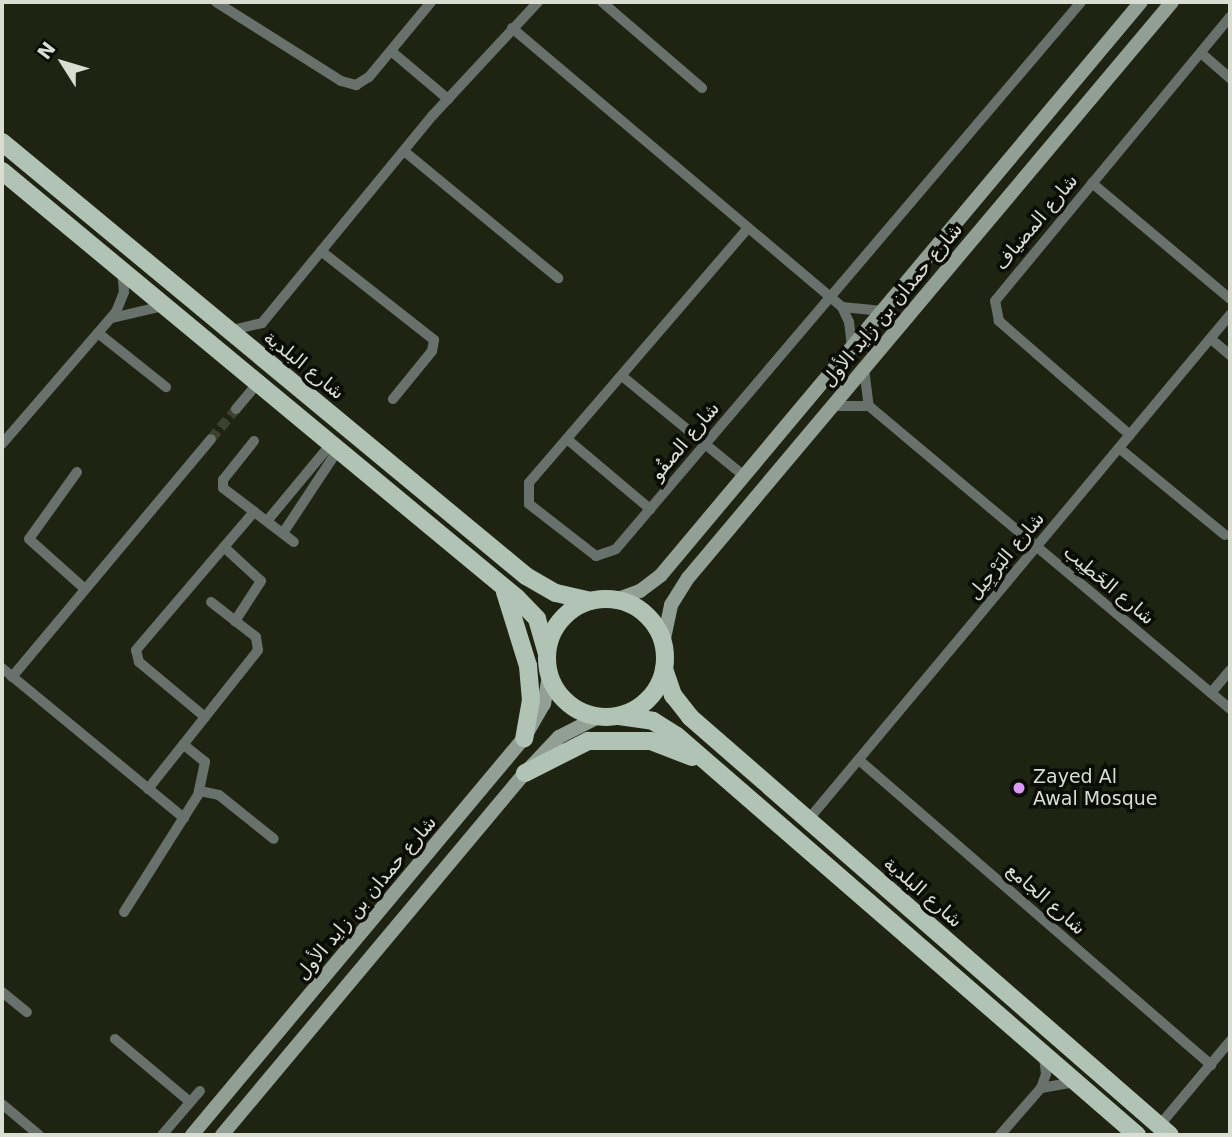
<!DOCTYPE html>
<meta charset="utf-8">
<style>
body{margin:0}
#map{position:relative;width:1232px;height:1137px;overflow:hidden;background:#1f2412;font-family:"DejaVu Sans",Vazirmatn,sans-serif}
div>[style]{position:absolute}
[style*='--x']{left:calc(var(--x)*1px);top:calc(var(--y)*1px);width:calc(var(--w)*1px);rotate:calc(var(--a)*1deg)}
.minor-tunnel>*{height:10px;margin-top:-5px;transform-origin:0;background:repeating-linear-gradient(90deg,#3b402f 0 10px,transparent 0 15px)}
.minor>*{height:10px;margin:-5px;padding:0 5px;transform-origin:5px;border-radius:5px;background:#68716b}
.secondary>*{height:14px;margin:-7px;padding:0 7px;transform-origin:7px;border-radius:7px;background:#919f95}
.primary>*{height:18px;margin:-9px;padding:0 9px;transform-origin:9px;border-radius:9px;background:#b0c3b5}
.primary>.ring{margin:-9px;padding:0;box-sizing:content-box;background:none;border:18px solid #b0c3b5;border-radius:50%}
.dots>*{width:19px;height:19px;translate:-50% -50%;box-sizing:border-box;border:4px solid #0a0c05;border-radius:50%}
span{translate:-50% -50%;white-space:nowrap;text-align:center;line-height:1.15;-webkit-text-stroke:7px #0a0c05;paint-order:stroke}
.street-label{font-size:19px;color:#daded2}
.poi-label{font-size:19px;color:#daded2}
.left{translate:0 -50%;text-align:left}
.frame{position:absolute;inset:0;border:4px solid #daded2;pointer-events:none}
.north{position:absolute;left:28px;top:28px;width:70px;height:70px;-webkit-text-stroke:5px #0a0c05;paint-order:stroke;rotate:307deg;font-size:19px;font-weight:700;line-height:28px;text-align:center;color:#daded2}
.north::after{content:'';display:block;margin:auto;width:24px;height:32px;background:#daded2;clip-path:polygon(50% 0,100% 100%,50% 72%,0 100%)}
</style>
<div id="map">
<div class="minor-tunnel">
<div style="--x:211;--y:439;--w:39;--a:-50"></div>
</div>
<div class="minor">
<div style="--x:216;--y:2;--w:148;--a:32.3"></div>
<div style="--x:341;--y:81;--w:16;--a:15"></div>
<div style="--x:356;--y:85;--w:15;--a:-32"></div>
<div style="--x:369;--y:77;--w:97;--a:-50.4"></div>
<div style="--x:602;--y:2;--w:132;--a:40.7"></div>
<div style="--x:512;--y:28;--w:432;--a:40.2"></div>
<div style="--x:842;--y:307;--w:17;--a:65"></div>
<div style="--x:849;--y:322;--w:25;--a:83"></div>
<div style="--x:391;--y:51;--w:75;--a:40.1"></div>
<div style="--x:1201;--y:53;--w:38;--a:41"></div>
<div style="--x:404;--y:151;--w:200;--a:39.5"></div>
<div style="--x:1092;--y:183;--w:180;--a:40"></div>
<div style="--x:748;--y:228;--w:336;--a:130.7"></div>
<div style="--x:529;--y:483;--w:21;--a:90"></div>
<div style="--x:529;--y:504;--w:85;--a:37.8"></div>
<div style="--x:596;--y:556;--w:21;--a:-19"></div>
<div style="--x:616;--y:549;--w:718;--a:-49.63"></div>
<div style="--x:321;--y:251;--w:144;--a:38.2"></div>
<div style="--x:434;--y:340;--w:11;--a:100"></div>
<div style="--x:432;--y:351;--w:62;--a:129.1"></div>
<div style="--x:842;--y:307;--w:41;--a:5.6"></div>
<div style="--x:112;--y:318;--w:52;--a:-13.2"></div>
<div style="--x:232;--y:330;--w:31;--a:-13"></div>
<div style="--x:262;--y:323;--w:269;--a:-50.6"></div>
<div style="--x:433;--y:115;--w:154;--a:-47.1"></div>
<div style="--x:98;--y:333;--w:87;--a:38.5"></div>
<div style="--x:1211;--y:339;--w:25;--a:40"></div>
<div style="--x:864;--y:368;--w:38;--a:83"></div>
<div style="--x:622;--y:376;--w:158;--a:39.3"></div>
<div style="--x:832;--y:406;--w:37;--a:0"></div>
<div style="--x:869;--y:406;--w:471;--a:40"></div>
<div style="--x:236;--y:409;--w:33;--a:-50"></div>
<div style="--x:1130;--y:435;--w:174;--a:-139"></div>
<div style="--x:999;--y:321;--w:20;--a:-101"></div>
<div style="--x:995;--y:301;--w:369;--a:-50.4"></div>
<div style="--x:567;--y:439;--w:109;--a:40.1"></div>
<div style="--x:254;--y:441;--w:50;--a:128.5"></div>
<div style="--x:223;--y:480;--w:8;--a:90"></div>
<div style="--x:223;--y:488;--w:89;--a:37.3"></div>
<div style="--x:2;--y:444;--w:174;--a:-49.2"></div>
<div style="--x:116;--y:312;--w:22;--a:-68"></div>
<div style="--x:124;--y:292;--w:21;--a:-95"></div>
<div style="--x:1119;--y:448;--w:137;--a:39.4"></div>
<div style="--x:77;--y:472;--w:82;--a:125.6"></div>
<div style="--x:29;--y:539;--w:75;--a:41.8"></div>
<div style="--x:267;--y:521;--w:100;--a:-50.3"></div>
<div style="--x:283;--y:533;--w:100;--a:-56.5"></div>
<div style="--x:224;--y:547;--w:50;--a:42.6"></div>
<div style="--x:261;--y:581;--w:48;--a:123"></div>
<div style="--x:2;--y:668;--w:236;--a:39.5"></div>
<div style="--x:12;--y:677;--w:310;--a:-50.1"></div>
<div style="--x:1211;--y:693;--w:30;--a:-50"></div>
<div style="--x:205;--y:717;--w:86;--a:-140.2"></div>
<div style="--x:139;--y:662;--w:12;--a:-104"></div>
<div style="--x:136;--y:650;--w:182;--a:-49.5"></div>
<div style="--x:859;--y:760;--w:466;--a:40.9"></div>
<div style="--x:148;--y:789;--w:177;--a:-51.6"></div>
<div style="--x:258;--y:650;--w:13;--a:-99"></div>
<div style="--x:256;--y:637;--w:57;--a:-142.1"></div>
<div style="--x:200;--y:791;--w:19;--a:12"></div>
<div style="--x:219;--y:795;--w:70;--a:38.7"></div>
<div style="--x:808;--y:820;--w:658;--a:-50.12"></div>
<div style="--x:124;--y:912;--w:138;--a:-57.7"></div>
<div style="--x:198;--y:795;--w:34;--a:-78"></div>
<div style="--x:205;--y:762;--w:28;--a:-141"></div>
<div style="--x:2;--y:992;--w:32;--a:39"></div>
<div style="--x:115;--y:1039;--w:98;--a:40"></div>
<div style="--x:1041;--y:1088;--w:36;--a:-10"></div>
<div style="--x:2;--y:1104;--w:48;--a:40"></div>
<div style="--x:1159;--y:1126;--w:111;--a:-50.1"></div>
<div style="--x:162;--y:1135;--w:58;--a:-49.2"></div>
<div style="--x:1000;--y:1135;--w:62;--a:-48.9"></div>
<div style="--x:1041;--y:1088;--w:15;--a:-70"></div>
<div style="--x:1046;--y:1074;--w:17;--a:-97"></div>
</div>
<div class="secondary">
<div style="--x:615;--y:600;--w:27;--a:-20"></div>
<div style="--x:640;--y:591;--w:26;--a:-37"></div>
<div style="--x:661;--y:575;--w:747;--a:-50.05"></div>
<div style="--x:663;--y:643;--w:39;--a:-78"></div>
<div style="--x:671;--y:605;--w:32;--a:-58"></div>
<div style="--x:688;--y:578;--w:752;--a:-49.96"></div>
<div style="--x:192;--y:1135;--w:518;--a:-50.1"></div>
<div style="--x:524;--y:738;--w:39;--a:-60"></div>
<div style="--x:544;--y:704;--w:29;--a:-80"></div>
<div style="--x:222;--y:1135;--w:472;--a:-50.1"></div>
<div style="--x:525;--y:773;--w:50;--a:-46.6"></div>
<div style="--x:559;--y:737;--w:44;--a:-27.1"></div>
</div>
<div class="primary">
<div style="--x:2;--y:142;--w:680;--a:39.63"></div>
<div style="--x:526;--y:576;--w:34;--a:30"></div>
<div style="--x:556;--y:593;--w:35;--a:13"></div>
<div style="--x:2;--y:171;--w:669;--a:39.66"></div>
<div style="--x:517;--y:598;--w:29;--a:46"></div>
<div style="--x:537;--y:619;--w:35;--a:74"></div>
<div style="--x:505;--y:592;--w:77;--a:72.7"></div>
<div style="--x:528;--y:666;--w:34;--a:85"></div>
<div style="--x:531;--y:700;--w:39;--a:100"></div>
<div class="ring" style="left:547px;top:599px;width:100px;height:100px"></div>
<div style="--x:664;--y:669;--w:28;--a:71"></div>
<div style="--x:673;--y:695;--w:28;--a:52"></div>
<div style="--x:690;--y:717;--w:636;--a:41.05"></div>
<div style="--x:619;--y:716;--w:34;--a:8"></div>
<div style="--x:653;--y:721;--w:28;--a:32"></div>
<div style="--x:677;--y:736;--w:609;--a:40.94"></div>
<div style="--x:525;--y:773;--w:71;--a:-26.9"></div>
<div style="--x:588;--y:741;--w:63;--a:0"></div>
<div style="--x:651;--y:741;--w:44;--a:21.3"></div>
</div>
<div class="dots">
<div style="left:1019px;top:788px;background:#db99f5"></div>
</div>
<div class="street-label">
<span style="left:1036px;top:222px;rotate:-50deg">شارع المضياف</span>
<span style="left:892px;top:305px;rotate:-50deg">شارع حمدان بن زايد الأول</span>
<span style="left:304px;top:365px;rotate:39deg">شارع البلدية</span>
<span style="left:685px;top:441px;rotate:-50deg">شارع الصفُو</span>
<span style="left:1006px;top:556px;rotate:-50deg">شارع البَرْجِيل</span>
<span style="left:1109px;top:585px;rotate:40deg">شارع الخَطِيب</span>
<span style="left:923px;top:892px;rotate:41deg">شارع البلدية</span>
<span style="left:366px;top:898px;rotate:-50deg">شارع حمدان بن زايد الأول</span>
<span style="left:1046px;top:899px;rotate:41deg">شارع الجامع</span>
</div>
<div class="poi-label">
<span class="left" style="left:1033px;top:788px">Zayed Al<br>Awal Mosque</span>
</div>
<div class="frame"></div>
<div class="north">N</div>
</div>
